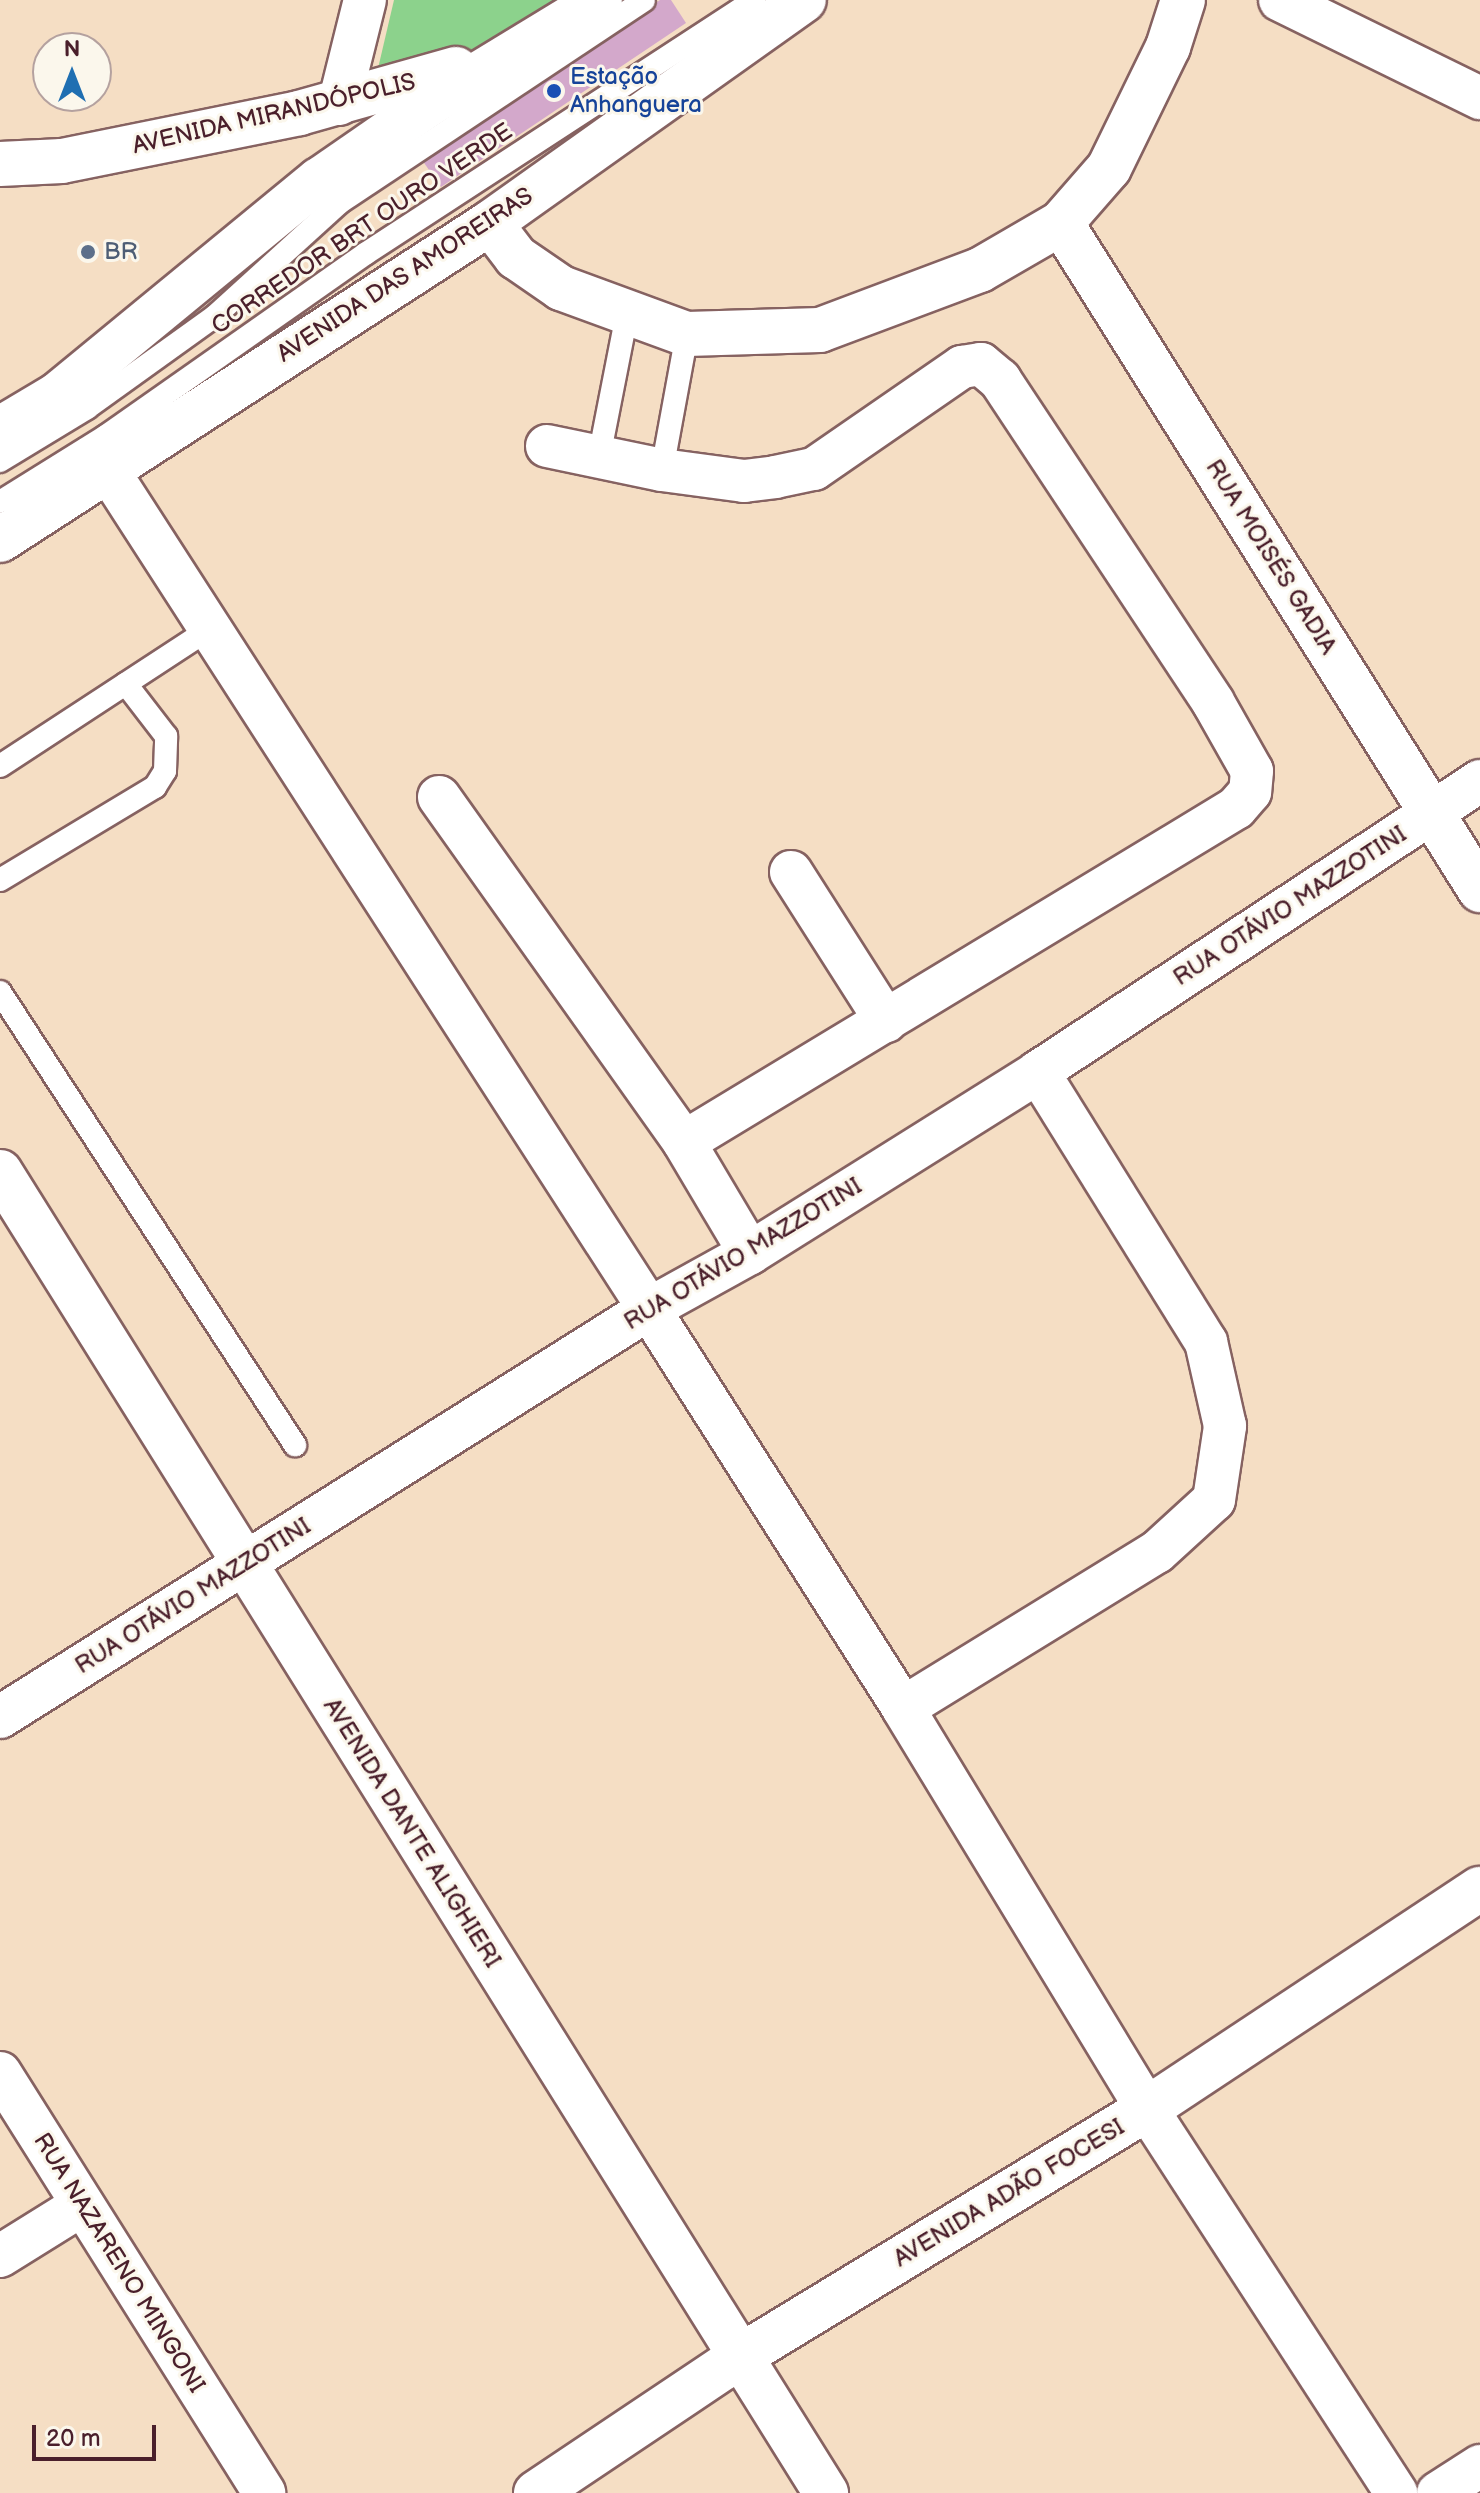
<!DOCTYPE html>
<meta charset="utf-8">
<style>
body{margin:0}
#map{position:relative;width:1480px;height:2493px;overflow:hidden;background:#f5dec4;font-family:"Balsamiq Sans",sans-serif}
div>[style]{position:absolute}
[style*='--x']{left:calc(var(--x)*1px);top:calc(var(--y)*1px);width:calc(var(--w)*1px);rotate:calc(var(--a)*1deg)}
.green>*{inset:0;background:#8cd28c}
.building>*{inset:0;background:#d3a8cb}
.roads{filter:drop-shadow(2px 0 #866261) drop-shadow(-2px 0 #866261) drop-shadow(0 2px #866261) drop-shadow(0 -2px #866261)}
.lane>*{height:22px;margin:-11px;padding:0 11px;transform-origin:11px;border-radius:11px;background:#fff}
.street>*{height:42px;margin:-21px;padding:0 21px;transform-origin:21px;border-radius:21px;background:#fff}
.secondary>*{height:44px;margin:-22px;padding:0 22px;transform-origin:22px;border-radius:22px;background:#fff}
.primary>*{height:44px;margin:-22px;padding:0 22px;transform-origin:22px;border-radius:22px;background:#fff}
.dots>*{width:22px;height:22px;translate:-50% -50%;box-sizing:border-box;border:4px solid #fbf7ec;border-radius:50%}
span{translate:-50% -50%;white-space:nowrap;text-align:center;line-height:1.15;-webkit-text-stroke:6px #fbf7ec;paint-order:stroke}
.transit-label{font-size:24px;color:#164399}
.left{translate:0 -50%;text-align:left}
.street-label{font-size:24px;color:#4a1f2b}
.service-label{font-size:24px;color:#4e5e75}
.north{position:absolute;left:32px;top:32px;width:80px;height:80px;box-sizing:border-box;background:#fbf7ec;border:2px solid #b4a19f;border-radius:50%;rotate:0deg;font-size:22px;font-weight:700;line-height:32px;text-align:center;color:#4a1f2b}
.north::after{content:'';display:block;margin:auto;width:28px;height:36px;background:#1f6fb2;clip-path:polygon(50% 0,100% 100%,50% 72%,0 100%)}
.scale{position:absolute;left:32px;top:2425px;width:124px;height:36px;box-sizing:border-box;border:4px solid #4a1f2b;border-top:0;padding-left:10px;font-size:24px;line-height:28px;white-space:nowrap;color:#4a1f2b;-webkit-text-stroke:6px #fbf7ec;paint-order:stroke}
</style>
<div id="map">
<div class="green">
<div style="clip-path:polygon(394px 0,593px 0,513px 45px,376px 77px)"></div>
</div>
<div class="building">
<div style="clip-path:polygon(660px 0,671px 0,686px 23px,441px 187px,422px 160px)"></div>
</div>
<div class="roads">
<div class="lane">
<div style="--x:599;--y:457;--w:146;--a:-78.9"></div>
<div style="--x:0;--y:461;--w:102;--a:-31.3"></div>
<div style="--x:87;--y:408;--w:158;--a:-35.7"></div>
<div style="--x:215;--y:316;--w:168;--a:-42.3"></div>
<div style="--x:339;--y:203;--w:366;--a:-33.6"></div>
<div style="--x:662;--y:470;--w:138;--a:-79.6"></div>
<div style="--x:0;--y:502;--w:125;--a:-31.9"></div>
<div style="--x:106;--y:436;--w:317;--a:-35.1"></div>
<div style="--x:365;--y:254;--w:465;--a:-33.1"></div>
<div style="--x:0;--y:766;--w:249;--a:-33.2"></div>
<div style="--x:0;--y:880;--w:181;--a:-31"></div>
<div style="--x:155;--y:787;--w:19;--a:-58"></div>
<div style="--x:165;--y:771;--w:35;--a:-88"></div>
<div style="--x:166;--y:736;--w:66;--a:-127.6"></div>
<div style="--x:0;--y:992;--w:541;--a:56.93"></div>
</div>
<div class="street">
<div style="--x:1280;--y:0;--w:223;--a:26.1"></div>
<div style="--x:339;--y:104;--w:107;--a:-76"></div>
<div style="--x:547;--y:446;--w:117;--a:11.8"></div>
<div style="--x:662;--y:470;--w:83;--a:7.6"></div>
<div style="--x:744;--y:481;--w:31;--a:-7"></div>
<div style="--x:775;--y:477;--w:40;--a:-12"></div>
<div style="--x:814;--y:469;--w:180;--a:-34.6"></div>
<div style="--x:962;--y:367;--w:19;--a:-9"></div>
<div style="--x:981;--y:364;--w:25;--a:40"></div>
<div style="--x:1000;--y:380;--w:386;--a:56.5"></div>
<div style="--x:1213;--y:702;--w:79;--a:60.5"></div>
<div style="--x:1252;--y:771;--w:21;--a:95"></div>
<div style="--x:1250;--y:792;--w:21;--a:131"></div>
<div style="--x:1236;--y:808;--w:645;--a:148.82"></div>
<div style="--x:109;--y:472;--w:996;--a:57.17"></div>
<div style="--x:649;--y:1309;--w:473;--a:57.5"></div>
<div style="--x:903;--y:1708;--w:469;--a:58.7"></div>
<div style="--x:1147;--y:2109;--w:458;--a:57"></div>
<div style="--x:439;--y:797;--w:423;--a:54.6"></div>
<div style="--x:684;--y:1142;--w:129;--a:59.3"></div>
<div style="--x:791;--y:872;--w:177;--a:57.5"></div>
<div style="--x:903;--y:1708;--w:298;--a:-31.6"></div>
<div style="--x:1157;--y:1552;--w:77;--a:-42.4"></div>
<div style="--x:1214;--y:1500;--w:75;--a:-81.5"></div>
<div style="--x:1225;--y:1426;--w:86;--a:-102.7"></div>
<div style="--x:1206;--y:1342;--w:318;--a:-121.9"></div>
<div style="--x:0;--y:1717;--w:767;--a:-32.16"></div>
<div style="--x:649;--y:1309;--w:115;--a:-29"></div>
<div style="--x:750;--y:1253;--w:340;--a:-32.1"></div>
<div style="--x:1038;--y:1072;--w:529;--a:-33.36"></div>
<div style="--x:0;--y:2073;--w:496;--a:57.8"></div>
<div style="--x:0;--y:2256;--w:97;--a:-31.9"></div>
<div style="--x:1438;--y:2493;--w:50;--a:-32.7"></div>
</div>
<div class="secondary">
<div style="--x:490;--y:223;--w:43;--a:52.6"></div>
<div style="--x:516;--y:257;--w:55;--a:34.6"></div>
<div style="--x:561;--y:288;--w:134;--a:20.1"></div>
<div style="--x:687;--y:334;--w:133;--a:-1.7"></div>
<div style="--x:820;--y:330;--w:171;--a:-20.6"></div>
<div style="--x:980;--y:270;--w:94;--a:-30.1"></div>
<div style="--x:1061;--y:223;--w:73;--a:-48.9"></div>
<div style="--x:1109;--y:168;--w:135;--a:-64"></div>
<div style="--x:1168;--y:47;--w:49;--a:-72.3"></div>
<div style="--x:1061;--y:223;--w:788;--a:57.86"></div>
<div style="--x:0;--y:1172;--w:1558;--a:57.98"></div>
<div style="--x:536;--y:2493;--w:244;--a:-33.8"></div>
<div style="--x:739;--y:2357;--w:477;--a:-31.3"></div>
<div style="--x:1147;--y:2109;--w:399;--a:-33.5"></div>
</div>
<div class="primary">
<div style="--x:0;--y:164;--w:62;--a:-2.8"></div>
<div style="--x:62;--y:161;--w:242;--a:-11.4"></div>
<div style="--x:299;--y:113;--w:163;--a:-15.7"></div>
<div style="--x:0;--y:429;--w:66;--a:-30.8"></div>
<div style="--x:57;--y:395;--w:339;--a:-39.4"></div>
<div style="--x:319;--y:180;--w:134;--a:-34.6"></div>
<div style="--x:429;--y:104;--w:200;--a:-31.3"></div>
<div style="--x:0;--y:540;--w:584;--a:-32.9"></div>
<div style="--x:490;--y:223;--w:385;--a:-35.4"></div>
</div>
</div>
<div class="dots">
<div style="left:554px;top:91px;background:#1a4fb4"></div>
<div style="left:88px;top:252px;background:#5c6f8a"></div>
</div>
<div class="transit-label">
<span class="left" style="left:570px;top:91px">Estação<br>Anhanguera</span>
</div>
<div class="street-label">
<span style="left:274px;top:114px;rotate:-13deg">AVENIDA MIRANDÓPOLIS</span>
<span style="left:362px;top:229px;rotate:-34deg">CORREDOR BRT OURO VERDE</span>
<span style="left:405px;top:275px;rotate:-33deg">AVENIDA DAS AMOREIRAS</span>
<span style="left:1271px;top:557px;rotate:58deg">RUA MOISÉS GADIA</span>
<span style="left:1290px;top:906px;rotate:-33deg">RUA OTÁVIO MAZZOTINI</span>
<span style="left:743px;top:1254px;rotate:-31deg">RUA OTÁVIO MAZZOTINI</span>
<span style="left:193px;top:1596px;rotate:-32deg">RUA OTÁVIO MAZZOTINI</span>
<span style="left:412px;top:1833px;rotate:58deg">AVENIDA DANTE ALIGHIERI</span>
<span style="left:1009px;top:2193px;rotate:-31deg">AVENIDA ADÃO FOCESI</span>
<span style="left:119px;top:2263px;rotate:58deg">RUA NAZARENO MINGONI</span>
</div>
<div class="service-label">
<span class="left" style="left:104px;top:252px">BR</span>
</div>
<div class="north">N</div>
<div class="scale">20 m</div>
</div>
